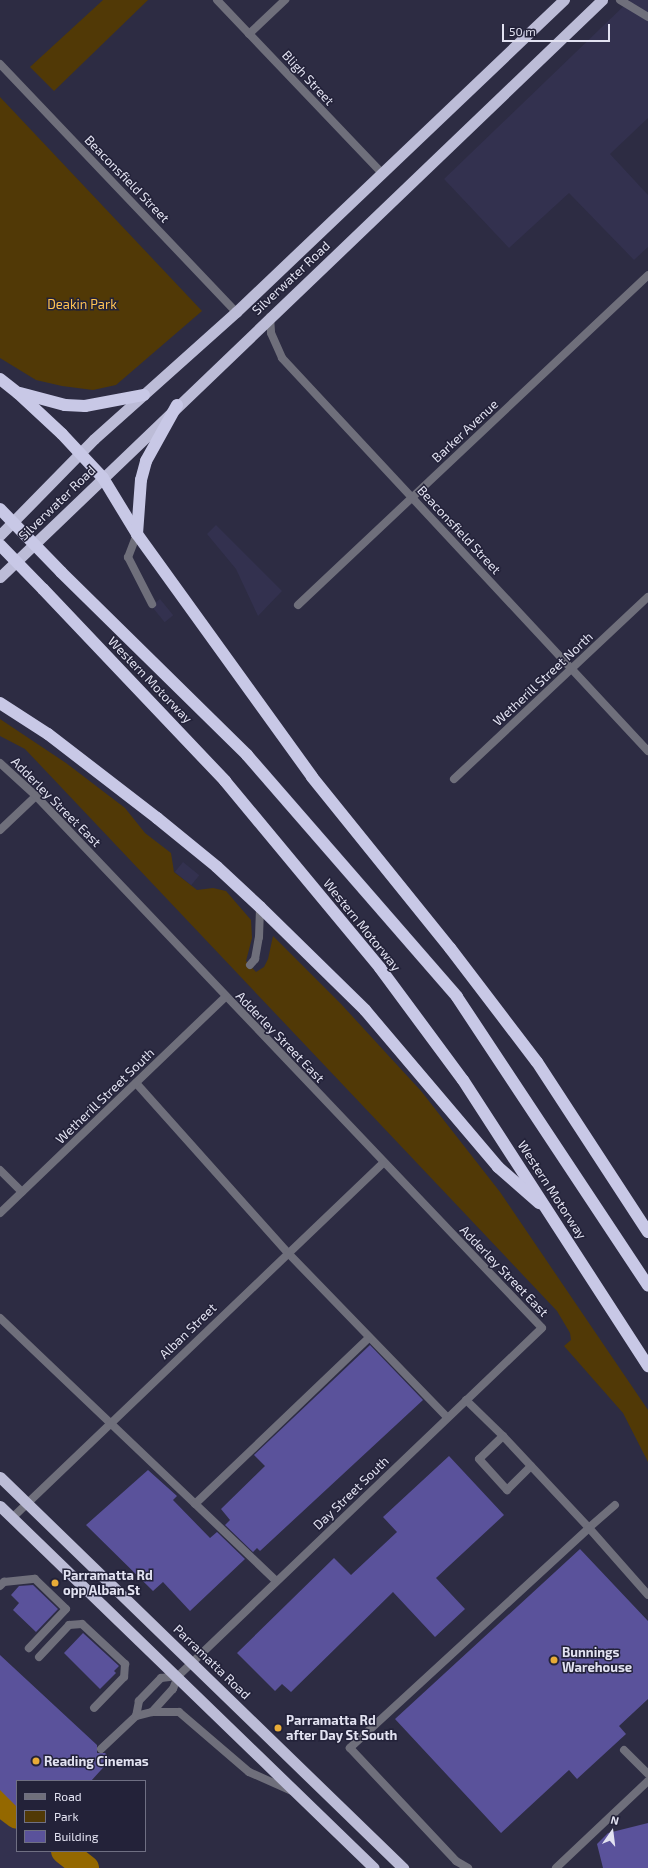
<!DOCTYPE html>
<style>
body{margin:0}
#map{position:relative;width:648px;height:1868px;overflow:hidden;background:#2d2c43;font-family:"Exo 2",sans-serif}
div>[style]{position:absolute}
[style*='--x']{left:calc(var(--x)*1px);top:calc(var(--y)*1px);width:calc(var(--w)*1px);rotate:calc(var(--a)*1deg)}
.built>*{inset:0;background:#33314f;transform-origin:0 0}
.green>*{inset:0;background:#513906}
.river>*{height:26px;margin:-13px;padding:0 13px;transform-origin:13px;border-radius:13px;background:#946800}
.building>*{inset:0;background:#5a529b}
.service>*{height:8px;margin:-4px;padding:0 4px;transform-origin:4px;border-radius:4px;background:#6f6f7b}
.minor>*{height:8px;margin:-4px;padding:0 4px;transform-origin:4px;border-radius:4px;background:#6f6f7b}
.trunk>*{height:11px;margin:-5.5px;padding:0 5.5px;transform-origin:5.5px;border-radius:5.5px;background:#bcbcd7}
.motorway>*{height:12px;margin:-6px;padding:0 6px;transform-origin:6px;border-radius:6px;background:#c8c8e6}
.motorway-bridge>*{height:12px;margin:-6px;padding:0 6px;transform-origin:6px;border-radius:6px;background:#c8c8e6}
.dots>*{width:11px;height:11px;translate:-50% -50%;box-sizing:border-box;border:2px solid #232239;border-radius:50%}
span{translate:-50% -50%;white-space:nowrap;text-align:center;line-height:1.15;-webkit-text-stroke:3px #232239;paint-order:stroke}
.street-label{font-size:13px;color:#e2e2f1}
.park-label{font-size:13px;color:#ffc252}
.poi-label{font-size:13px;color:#e2e2f1;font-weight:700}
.left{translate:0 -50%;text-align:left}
.legend{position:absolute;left:16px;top:1780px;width:130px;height:72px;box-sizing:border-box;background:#232239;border:1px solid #6f6f83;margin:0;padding:5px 7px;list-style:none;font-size:12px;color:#e2e2f1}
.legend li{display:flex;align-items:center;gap:8px;height:20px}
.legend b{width:20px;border:1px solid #6f6f83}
.north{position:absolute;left:592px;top:1812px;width:40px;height:40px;-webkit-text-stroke:3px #232239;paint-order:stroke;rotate:14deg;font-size:11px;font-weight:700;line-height:16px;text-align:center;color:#e2e2f1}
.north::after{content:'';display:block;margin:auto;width:14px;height:18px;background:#e2e2f1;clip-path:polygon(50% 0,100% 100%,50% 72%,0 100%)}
.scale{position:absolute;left:502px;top:24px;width:108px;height:18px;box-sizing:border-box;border:2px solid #e2e2f1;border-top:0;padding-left:5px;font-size:12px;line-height:14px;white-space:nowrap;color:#e2e2f1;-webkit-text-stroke:3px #232239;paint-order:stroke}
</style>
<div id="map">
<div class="built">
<div style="clip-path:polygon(630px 0,648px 0,648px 118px,610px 154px,648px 195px,648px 247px,634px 260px,569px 193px,509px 248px,444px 179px)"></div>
<div style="clip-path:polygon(216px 525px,282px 591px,258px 616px,236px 569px,207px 534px)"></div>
<div style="left:160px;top:599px;width:21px;height:11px;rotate:51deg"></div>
<div style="left:183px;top:862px;width:21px;height:13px;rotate:39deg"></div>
<div style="clip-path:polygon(0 1803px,17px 1816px,17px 1851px,64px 1851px,86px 1868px,0 1868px)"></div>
</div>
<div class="green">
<div style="clip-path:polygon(103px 0,148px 0,54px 91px,30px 67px)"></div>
<div style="clip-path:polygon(0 97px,202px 311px,116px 385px,93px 390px,62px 386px,36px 380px,0 358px)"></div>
<div style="clip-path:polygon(0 719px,66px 763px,125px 808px,145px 833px,171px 853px,174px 872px,197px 890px,213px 888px,226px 891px,251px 920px,252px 938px,246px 961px,256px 972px,264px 967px,268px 959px,273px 936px,341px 1004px,421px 1091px,500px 1192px,648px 1410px,648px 1462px,623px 1413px,564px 1346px,571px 1340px,570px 1333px,557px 1311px,25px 749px,0 736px)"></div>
</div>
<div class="river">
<div style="--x:0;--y:1803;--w:21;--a:37"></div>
<div style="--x:64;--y:1851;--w:28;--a:38"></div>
</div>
<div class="building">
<div style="clip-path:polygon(370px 1345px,423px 1400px,260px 1551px,257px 1548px,253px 1552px,225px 1525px,230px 1520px,221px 1509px,265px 1466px,254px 1455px)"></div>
<div style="clip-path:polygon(449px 1456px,504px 1515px,436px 1578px,465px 1609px,435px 1637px,393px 1592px,291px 1692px,282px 1684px,275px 1691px,237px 1653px,334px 1558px,351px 1575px,397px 1532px,383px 1517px)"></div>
<div style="clip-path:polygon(148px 1470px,177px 1496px,173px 1500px,210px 1538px,217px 1532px,245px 1559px,190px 1611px,163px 1582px,153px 1591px,86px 1525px)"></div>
<div style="clip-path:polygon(580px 1549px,648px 1621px,648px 1699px,619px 1726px,626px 1734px,577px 1779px,569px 1770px,501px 1833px,395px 1719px)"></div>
<div style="clip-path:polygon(33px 1585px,58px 1609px,36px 1632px,13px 1610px,19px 1603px,11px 1595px,19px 1586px)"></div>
<div style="clip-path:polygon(83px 1633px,119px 1666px,114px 1671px,116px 1673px,100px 1689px,64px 1653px)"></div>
<div style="clip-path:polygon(0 1655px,97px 1745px,97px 1753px,105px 1753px,111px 1759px,91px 1781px,17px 1781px,17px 1807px,0 1790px)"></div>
<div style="clip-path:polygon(648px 1823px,648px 1868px,603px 1868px,597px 1844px,608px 1833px)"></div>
</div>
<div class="service">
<div style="--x:137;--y:534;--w:25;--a:111"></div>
<div style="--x:128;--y:557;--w:53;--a:62.9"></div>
<div style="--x:0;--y:830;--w:50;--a:-43.4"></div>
<div style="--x:250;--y:965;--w:8;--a:-50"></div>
<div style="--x:255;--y:959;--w:22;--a:-80"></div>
<div style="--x:259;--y:937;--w:30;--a:-88"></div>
<div style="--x:136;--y:1083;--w:228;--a:48.2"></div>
<div style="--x:288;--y:1253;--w:228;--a:45.9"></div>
<div style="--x:0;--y:1170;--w:31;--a:45"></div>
<div style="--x:0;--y:1318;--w:381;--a:43.6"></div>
<div style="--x:466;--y:1400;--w:52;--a:44.2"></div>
<div style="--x:503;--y:1436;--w:126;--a:46.9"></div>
<div style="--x:589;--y:1528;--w:325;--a:137.4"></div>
<div style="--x:350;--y:1748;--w:155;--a:46.8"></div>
<div style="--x:456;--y:1861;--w:14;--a:30"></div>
<div style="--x:503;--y:1436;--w:33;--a:136"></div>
<div style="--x:479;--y:1459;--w:42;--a:47.9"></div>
<div style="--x:507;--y:1490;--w:34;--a:-45"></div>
<div style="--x:195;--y:1504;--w:240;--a:-43.7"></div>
<div style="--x:615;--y:1505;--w:35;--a:139"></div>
<div style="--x:589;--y:1528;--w:89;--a:48.6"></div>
<div style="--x:0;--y:1586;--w:6;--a:-45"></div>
<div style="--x:4;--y:1582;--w:31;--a:-6"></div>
<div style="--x:35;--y:1579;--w:43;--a:44.1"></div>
<div style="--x:66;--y:1609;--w:54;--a:133.5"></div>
<div style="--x:39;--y:1657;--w:44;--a:-46.8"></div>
<div style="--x:69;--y:1625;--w:13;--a:-4"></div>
<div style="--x:82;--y:1624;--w:59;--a:42.9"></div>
<div style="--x:125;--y:1664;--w:13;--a:94"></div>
<div style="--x:124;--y:1677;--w:43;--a:134.1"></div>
<div style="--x:152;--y:1712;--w:27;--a:0"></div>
<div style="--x:179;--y:1712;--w:92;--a:40.6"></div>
<div style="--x:249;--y:1772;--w:49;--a:24"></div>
<div style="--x:101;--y:1749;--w:48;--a:-43.3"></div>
<div style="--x:136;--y:1716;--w:16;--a:-14"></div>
<div style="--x:152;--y:1712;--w:31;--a:-48"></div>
<div style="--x:173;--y:1689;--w:14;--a:-69"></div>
<div style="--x:178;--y:1676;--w:17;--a:173"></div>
<div style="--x:161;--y:1678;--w:32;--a:134"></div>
<div style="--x:139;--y:1701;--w:15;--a:101"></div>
<div style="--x:624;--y:1750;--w:34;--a:45"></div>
<div style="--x:556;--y:1868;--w:127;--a:-43.4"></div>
</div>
<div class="minor">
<div style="--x:217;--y:0;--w:238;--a:46.4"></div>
<div style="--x:620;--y:0;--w:33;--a:31"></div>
<div style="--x:249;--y:34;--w:50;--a:-43.4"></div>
<div style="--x:0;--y:64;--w:342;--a:46.4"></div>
<div style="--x:270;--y:317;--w:16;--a:86"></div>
<div style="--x:271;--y:333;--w:27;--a:66"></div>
<div style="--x:282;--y:358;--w:537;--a:47.04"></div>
<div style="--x:298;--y:605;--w:481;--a:-43.3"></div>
<div style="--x:0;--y:763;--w:49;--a:42.5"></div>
<div style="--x:36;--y:796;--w:734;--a:46.43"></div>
<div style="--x:542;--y:1328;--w:504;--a:136.29"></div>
<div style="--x:454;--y:779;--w:266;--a:-43.2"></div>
<div style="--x:0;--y:1213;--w:312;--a:-43.8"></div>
<div style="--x:12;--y:1518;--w:513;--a:-43.74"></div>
</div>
<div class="trunk">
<div style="--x:0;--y:535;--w:134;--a:-45.6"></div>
<div style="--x:94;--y:439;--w:191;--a:-41.8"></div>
<div style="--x:236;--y:312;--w:453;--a:-43.6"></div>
<div style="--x:0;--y:577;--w:834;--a:-43.79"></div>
<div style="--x:0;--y:1477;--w:562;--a:44.13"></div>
<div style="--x:0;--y:1506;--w:520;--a:44.07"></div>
</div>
<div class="motorway">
<div style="--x:0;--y:379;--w:23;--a:38"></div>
<div style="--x:18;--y:393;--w:60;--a:43"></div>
<div style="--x:62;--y:434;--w:60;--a:47"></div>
<div style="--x:103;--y:478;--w:66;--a:58.7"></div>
<div style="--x:137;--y:534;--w:299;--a:54.2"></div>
<div style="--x:312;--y:777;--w:220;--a:51.1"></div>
<div style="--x:450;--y:948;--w:143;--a:52.7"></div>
<div style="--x:537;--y:1062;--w:203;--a:56.9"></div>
<div style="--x:20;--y:393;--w:47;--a:14.9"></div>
<div style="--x:65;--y:405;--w:20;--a:3"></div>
<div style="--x:85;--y:406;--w:60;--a:-10.6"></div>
<div style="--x:137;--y:534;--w:54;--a:-85.8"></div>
<div style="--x:141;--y:480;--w:20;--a:-75"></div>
<div style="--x:146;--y:461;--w:64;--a:-61"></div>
<div style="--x:61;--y:572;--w:261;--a:44.5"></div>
<div style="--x:247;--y:755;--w:320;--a:49"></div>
<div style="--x:457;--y:997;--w:346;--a:56.5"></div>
<div style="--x:43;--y:589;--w:265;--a:46.5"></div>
<div style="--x:225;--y:781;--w:243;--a:50.3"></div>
<div style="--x:380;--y:968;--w:139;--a:53.5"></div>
<div style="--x:463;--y:1080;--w:341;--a:57.1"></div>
<div style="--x:0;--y:703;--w:57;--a:32.9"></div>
<div style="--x:48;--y:734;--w:138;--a:37.6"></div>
<div style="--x:157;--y:818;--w:77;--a:39.2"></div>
<div style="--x:217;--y:867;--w:59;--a:42.9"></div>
<div style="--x:260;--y:907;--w:147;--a:44.4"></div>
<div style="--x:365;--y:1010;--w:206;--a:49.7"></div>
<div style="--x:498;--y:1167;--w:55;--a:41.3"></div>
</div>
<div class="motorway-bridge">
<div style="--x:0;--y:509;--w:88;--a:45.9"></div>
<div style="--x:0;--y:545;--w:62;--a:45.7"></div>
</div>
<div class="dots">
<div style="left:55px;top:1583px;background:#e8ab37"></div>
<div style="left:554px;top:1660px;background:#e8ab37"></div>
<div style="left:278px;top:1728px;background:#e8ab37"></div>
<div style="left:36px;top:1761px;background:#e8ab37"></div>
</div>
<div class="street-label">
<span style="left:308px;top:78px;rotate:47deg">Bligh Street</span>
<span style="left:127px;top:179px;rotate:46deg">Beaconsfield Street</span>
<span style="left:291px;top:278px;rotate:-43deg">Silverwater Road</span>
<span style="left:465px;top:431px;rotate:-43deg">Barker Avenue</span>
<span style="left:57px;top:503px;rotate:-44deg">Silverwater Road</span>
<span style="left:459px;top:530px;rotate:47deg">Beaconsfield Street</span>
<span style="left:543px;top:679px;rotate:-43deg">Wetherill Street North</span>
<span style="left:150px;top:680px;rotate:46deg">Western Motorway</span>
<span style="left:56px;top:802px;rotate:45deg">Adderley Street East</span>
<span style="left:362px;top:925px;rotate:51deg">Western Motorway</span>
<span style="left:280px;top:1037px;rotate:46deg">Adderley Street East</span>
<span style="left:105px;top:1096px;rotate:-44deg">Wetherill Street South</span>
<span style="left:552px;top:1190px;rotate:57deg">Western Motorway</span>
<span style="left:504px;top:1271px;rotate:46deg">Adderley Street East</span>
<span style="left:188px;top:1331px;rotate:-44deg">Alban Street</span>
<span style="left:351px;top:1493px;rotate:-44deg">Day Street South</span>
<span style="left:212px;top:1662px;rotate:44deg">Parramatta Road</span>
</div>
<div class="park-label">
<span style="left:82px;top:304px">Deakin Park</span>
</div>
<div class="poi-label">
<span class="left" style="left:63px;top:1583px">Parramatta Rd<br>opp Alban St</span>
<span class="left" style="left:562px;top:1660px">Bunnings<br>Warehouse</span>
<span class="left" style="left:286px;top:1728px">Parramatta Rd<br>after Day St South</span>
<span class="left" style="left:44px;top:1761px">Reading Cinemas</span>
</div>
<ul class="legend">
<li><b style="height:5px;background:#6f6f7b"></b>Road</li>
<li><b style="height:11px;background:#513906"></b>Park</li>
<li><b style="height:11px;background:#5a529b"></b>Building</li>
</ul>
<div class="north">N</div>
<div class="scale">50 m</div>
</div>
